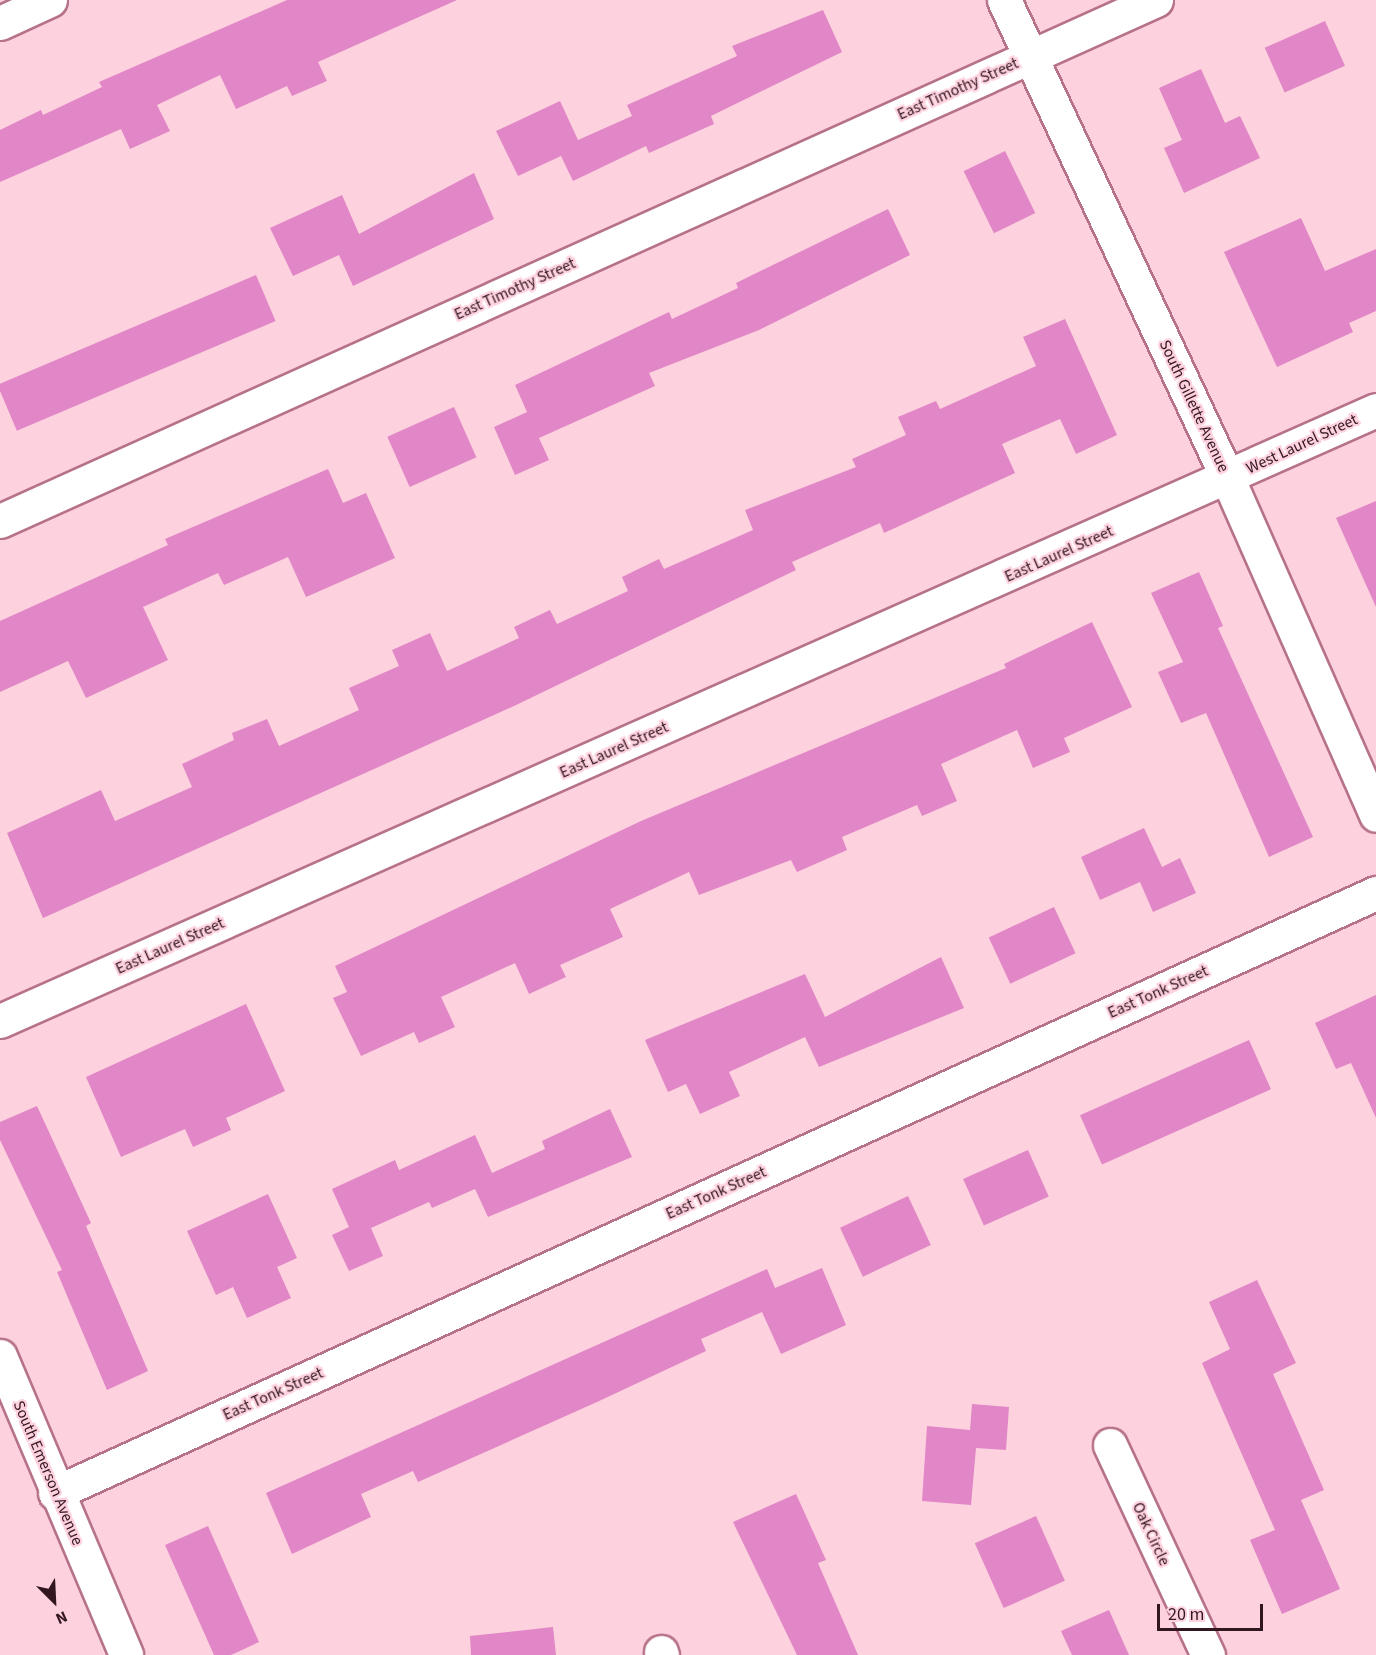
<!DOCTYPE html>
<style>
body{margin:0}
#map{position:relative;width:1376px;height:1655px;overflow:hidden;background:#fed1de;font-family:"Source Sans 3",sans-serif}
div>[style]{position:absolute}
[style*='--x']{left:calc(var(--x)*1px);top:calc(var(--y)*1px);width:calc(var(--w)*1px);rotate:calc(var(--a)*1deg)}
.building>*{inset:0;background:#e186c6;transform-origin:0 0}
.roads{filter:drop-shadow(2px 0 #b67288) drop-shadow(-2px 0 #b67288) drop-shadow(0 2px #b67288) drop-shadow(0 -2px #b67288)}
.minor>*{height:33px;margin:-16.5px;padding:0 16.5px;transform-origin:16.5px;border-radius:16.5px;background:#fff}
span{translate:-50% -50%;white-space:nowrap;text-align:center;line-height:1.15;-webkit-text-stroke:4.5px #fed1de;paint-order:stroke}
.street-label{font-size:16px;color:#321721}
.north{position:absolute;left:24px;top:1571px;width:60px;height:60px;-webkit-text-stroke:4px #fed1de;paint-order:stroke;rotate:156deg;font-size:16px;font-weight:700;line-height:24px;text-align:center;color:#321721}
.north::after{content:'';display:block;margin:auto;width:21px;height:27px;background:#321721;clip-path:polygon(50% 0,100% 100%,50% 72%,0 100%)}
.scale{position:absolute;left:1157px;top:1604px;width:106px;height:27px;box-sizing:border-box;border:3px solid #321721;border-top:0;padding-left:8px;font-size:18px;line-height:21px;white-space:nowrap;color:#321721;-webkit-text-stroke:4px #fed1de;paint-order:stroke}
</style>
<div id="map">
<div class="building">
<div style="clip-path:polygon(287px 0,457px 0,318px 62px,327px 81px,292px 96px,287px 86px,236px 109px,220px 75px,157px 105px,170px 131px,130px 149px,121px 129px,0 182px,0 130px,41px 110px,43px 115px,102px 87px,99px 82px)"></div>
<div style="clip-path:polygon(823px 10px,842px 52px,711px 116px,714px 124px,649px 153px,646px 146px,573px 181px,561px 156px,518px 176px,496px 131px,560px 101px,578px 140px,632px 116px,627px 105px,737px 56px,732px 46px)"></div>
<div style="left:1325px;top:21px;width:49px;height:66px;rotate:66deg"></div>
<div style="clip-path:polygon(1201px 69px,1225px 123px,1240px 116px,1260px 158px,1184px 193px,1164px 148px,1182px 140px,1159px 88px)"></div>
<div style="left:1005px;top:151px;width:69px;height:46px;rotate:64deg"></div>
<div style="clip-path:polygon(474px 173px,494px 219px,353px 286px,339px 255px,293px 276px,270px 228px,342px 195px,359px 234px)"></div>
<div style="clip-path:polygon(888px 209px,910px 255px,759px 330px,649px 373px,655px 386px,539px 438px,549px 460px,515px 475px,494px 427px,527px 412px,515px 385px,669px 312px,672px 319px,738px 288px,736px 283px)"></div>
<div style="clip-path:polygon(1301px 218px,1325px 271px,1376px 249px,1376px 311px,1349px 323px,1353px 332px,1277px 367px,1224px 252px)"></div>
<div style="left:256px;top:275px;width:50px;height:281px;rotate:67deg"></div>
<div style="clip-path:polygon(1065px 319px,1117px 435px,1076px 454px,1060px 419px,1002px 444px,1015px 473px,884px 533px,880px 523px,792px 562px,796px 570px,514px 706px,43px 918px,7px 833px,101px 790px,115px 821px,192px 787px,182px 764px,234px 740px,232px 733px,267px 719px,279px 746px,359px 710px,349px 688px,399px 666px,392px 650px,430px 633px,447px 671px,519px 638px,514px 627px,550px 610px,557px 624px,628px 591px,622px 577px,659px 559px,664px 569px,753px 530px,745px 510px,856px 467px,852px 459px,906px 435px,898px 417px,936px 401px,940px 409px,1036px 366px,1023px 337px)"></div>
<div style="left:454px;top:407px;width:55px;height:73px;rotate:66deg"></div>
<div style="clip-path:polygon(328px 469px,343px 503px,366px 493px,395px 558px,306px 597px,288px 557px,224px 585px,218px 573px,143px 607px,168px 660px,86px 698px,68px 661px,0 692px,0 621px,168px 545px,165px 539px)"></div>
<div style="clip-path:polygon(1376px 501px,1376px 607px,1336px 518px)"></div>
<div style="clip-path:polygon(1199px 572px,1223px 626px,1218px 628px,1313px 837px,1269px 857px,1206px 713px,1181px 723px,1158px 672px,1183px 662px,1151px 593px)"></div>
<div style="clip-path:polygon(1092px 622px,1132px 707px,1064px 738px,1070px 752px,1033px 768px,1017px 730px,941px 764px,957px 801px,922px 816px,917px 805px,842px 837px,847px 850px,797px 872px,791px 860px,699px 895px,689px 872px,610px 909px,623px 937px,560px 965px,566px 977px,529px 994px,515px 963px,441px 997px,455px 1027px,419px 1043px,414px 1032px,361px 1056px,333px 998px,347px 992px,335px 966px,641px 821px,1006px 668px,1004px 664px)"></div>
<div style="clip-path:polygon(1144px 828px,1162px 867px,1180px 858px,1196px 893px,1153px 912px,1140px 882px,1100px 900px,1081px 857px)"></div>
<div style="left:1054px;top:907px;width:51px;height:72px;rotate:65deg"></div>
<div style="clip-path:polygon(941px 957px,964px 1008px,819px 1067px,805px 1037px,729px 1072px,740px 1096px,700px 1114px,686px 1084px,668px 1092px,645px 1040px,805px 974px,825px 1017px)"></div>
<div style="clip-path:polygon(1376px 995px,1376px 1118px,1351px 1063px,1336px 1069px,1315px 1023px)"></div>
<div style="clip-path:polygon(246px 1004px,285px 1091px,226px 1118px,231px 1130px,193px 1147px,185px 1129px,121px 1157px,86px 1077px)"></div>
<div style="left:1249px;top:1040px;width:54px;height:185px;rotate:66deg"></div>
<div style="clip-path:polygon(37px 1106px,91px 1223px,86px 1226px,148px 1371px,107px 1390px,57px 1272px,62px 1270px,0 1140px,0 1122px)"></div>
<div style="clip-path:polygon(610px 1109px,632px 1157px,488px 1217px,475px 1189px,432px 1208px,429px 1202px,371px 1228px,383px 1256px,349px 1271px,332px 1235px,349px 1227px,332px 1189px,395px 1160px,399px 1170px,475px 1135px,492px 1173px,545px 1149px,542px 1141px)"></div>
<div style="left:1028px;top:1150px;width:51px;height:71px;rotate:66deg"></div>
<div style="clip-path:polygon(268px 1194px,297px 1258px,277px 1267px,291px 1298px,247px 1318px,233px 1287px,216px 1295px,187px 1231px)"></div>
<div style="left:908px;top:1196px;width:54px;height:75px;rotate:65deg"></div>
<div style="clip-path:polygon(822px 1268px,846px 1325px,781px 1354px,762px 1312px,701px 1339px,706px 1351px,597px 1402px,418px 1482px,413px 1471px,361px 1494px,371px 1517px,292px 1554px,266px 1493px,767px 1269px,775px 1288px)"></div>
<div style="clip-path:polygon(1257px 1280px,1296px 1363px,1273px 1374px,1324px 1490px,1301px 1500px,1340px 1589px,1282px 1614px,1250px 1540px,1275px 1530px,1202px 1363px,1230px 1349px,1209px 1302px)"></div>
<div style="clip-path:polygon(972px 1404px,1009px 1407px,1006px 1450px,976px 1448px,971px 1505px,922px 1501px,927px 1426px,970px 1430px)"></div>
<div style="clip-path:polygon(796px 1494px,826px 1560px,818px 1563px,858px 1655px,797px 1655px,733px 1522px)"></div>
<div style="left:1036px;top:1516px;width:71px;height:67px;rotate:66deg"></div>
<div style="clip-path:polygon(208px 1526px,259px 1642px,231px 1655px,214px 1655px,165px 1545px)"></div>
<div style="clip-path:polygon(1109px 1610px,1129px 1655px,1072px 1655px,1061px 1631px)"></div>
<div style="clip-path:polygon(553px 1627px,556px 1655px,471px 1655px,470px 1636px)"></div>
</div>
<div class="roads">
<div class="minor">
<div style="--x:1004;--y:0;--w:529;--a:64.94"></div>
<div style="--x:1228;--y:479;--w:367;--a:66.2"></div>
<div style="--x:0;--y:23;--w:55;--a:-24.7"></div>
<div style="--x:0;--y:521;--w:1268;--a:-24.26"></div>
<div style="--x:0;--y:1021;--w:1506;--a:-23.94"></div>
<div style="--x:0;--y:1356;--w:324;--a:67.1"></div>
<div style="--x:1110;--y:1445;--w:232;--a:65"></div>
<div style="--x:55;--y:1493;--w:1451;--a:-24.43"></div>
<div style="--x:661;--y:1652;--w:3;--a:72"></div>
</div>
</div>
<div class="street-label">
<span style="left:958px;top:89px;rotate:-24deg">East Timothy Street</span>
<span style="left:515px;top:289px;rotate:-24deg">East Timothy Street</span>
<span style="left:1194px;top:406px;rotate:65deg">South Gillette Avenue</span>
<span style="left:1302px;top:444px;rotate:-25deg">West Laurel Street</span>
<span style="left:1059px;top:554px;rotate:-24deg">East Laurel Street</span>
<span style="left:614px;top:750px;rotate:-24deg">East Laurel Street</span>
<span style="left:170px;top:946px;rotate:-24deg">East Laurel Street</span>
<span style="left:1158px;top:992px;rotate:-24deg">East Tonk Street</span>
<span style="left:716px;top:1193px;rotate:-24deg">East Tonk Street</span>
<span style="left:273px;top:1394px;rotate:-24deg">East Tonk Street</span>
<span style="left:48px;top:1473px;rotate:67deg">South Emerson Avenue</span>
<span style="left:1151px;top:1534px;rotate:65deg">Oak Circle</span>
</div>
<div class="north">N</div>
<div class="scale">20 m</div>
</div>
